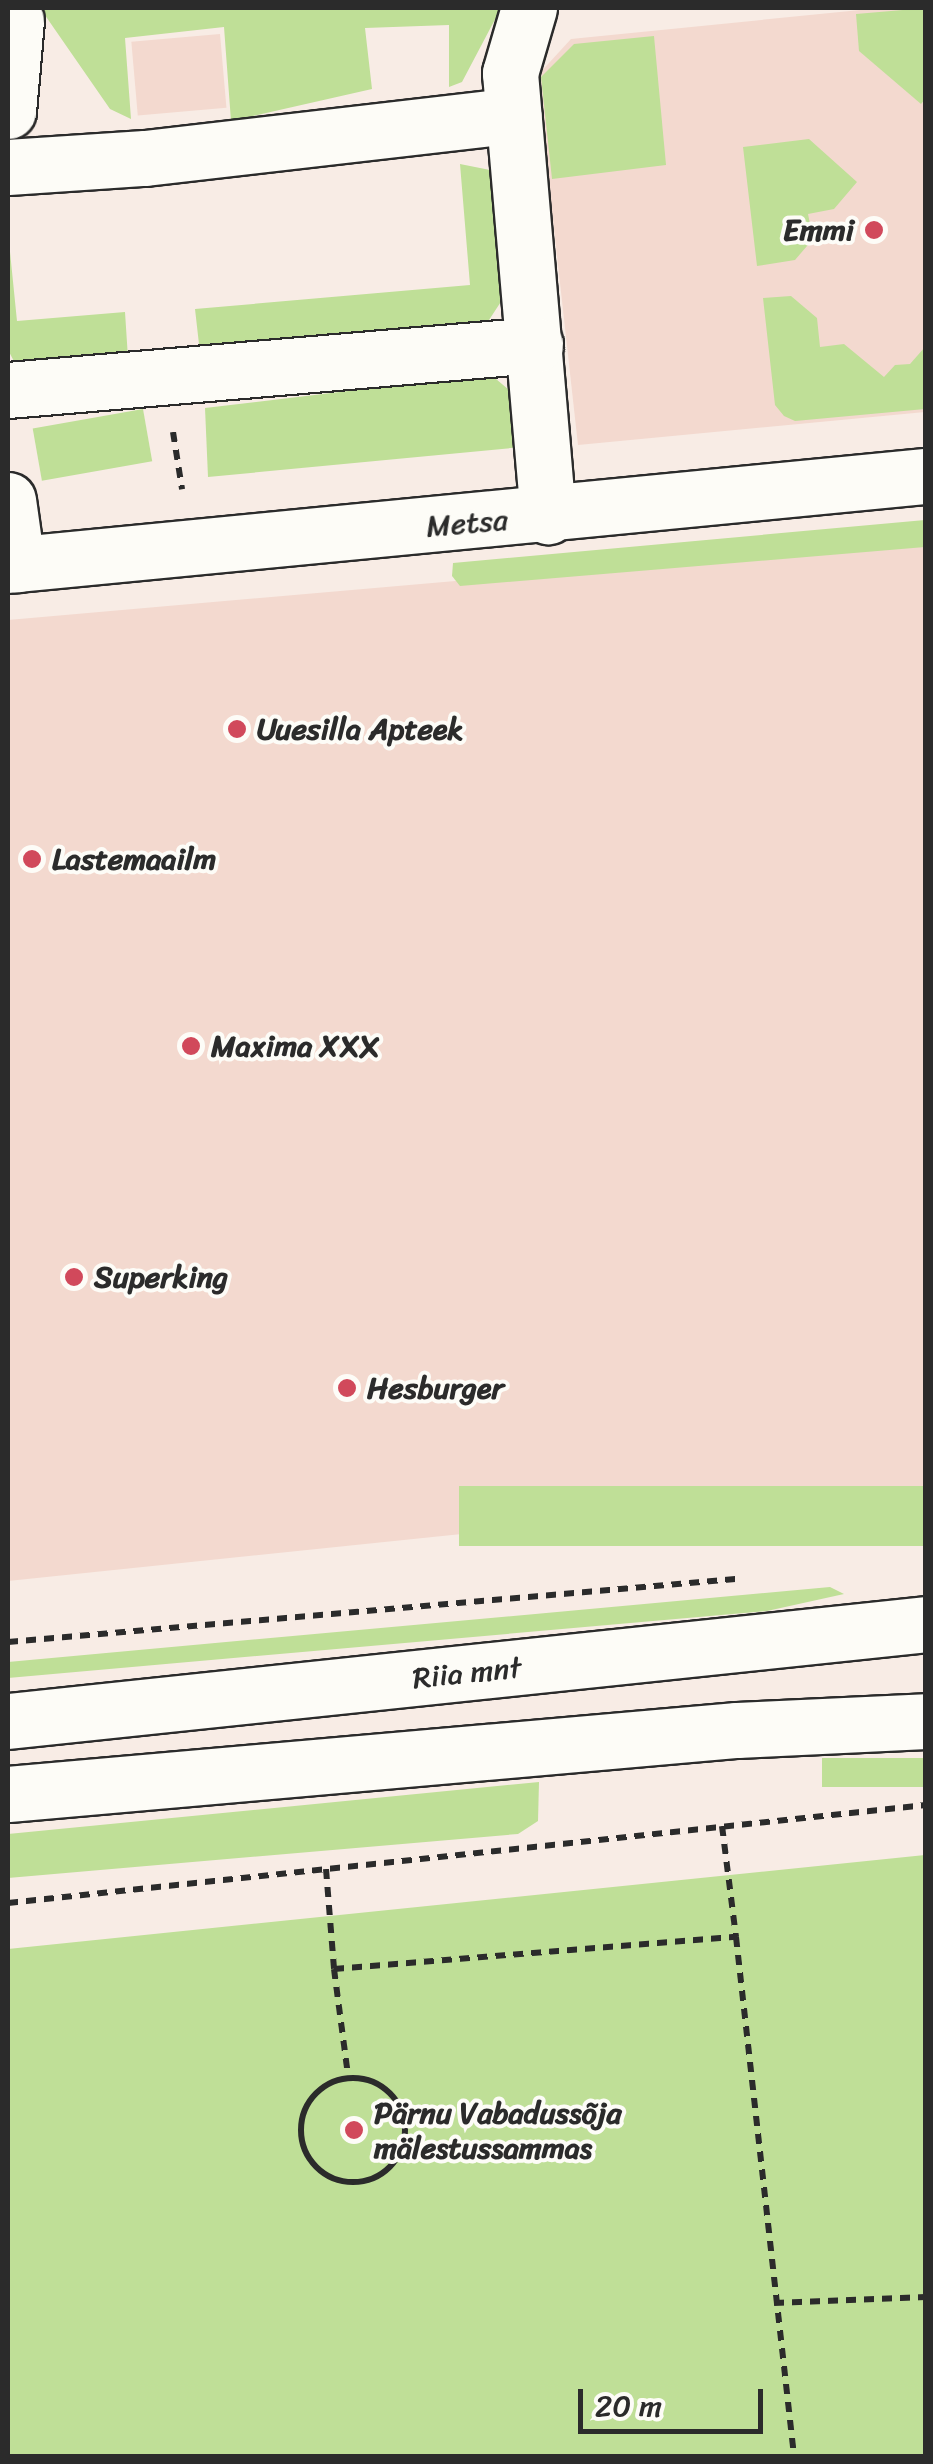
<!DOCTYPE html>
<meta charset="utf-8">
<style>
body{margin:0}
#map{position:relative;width:933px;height:2464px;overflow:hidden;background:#f8ece5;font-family:Sriracha,sans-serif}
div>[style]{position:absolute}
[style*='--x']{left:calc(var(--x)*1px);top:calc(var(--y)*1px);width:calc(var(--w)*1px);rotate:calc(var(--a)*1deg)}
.built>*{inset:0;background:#f3d9cf;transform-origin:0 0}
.green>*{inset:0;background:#bfdf97;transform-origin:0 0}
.path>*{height:6px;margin-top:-3px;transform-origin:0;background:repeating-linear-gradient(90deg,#2b2b2b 0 10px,transparent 0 18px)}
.path>.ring{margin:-3px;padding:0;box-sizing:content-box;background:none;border:6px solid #2b2b2b;border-radius:50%}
.roads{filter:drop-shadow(2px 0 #2b2b2b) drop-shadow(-2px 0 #2b2b2b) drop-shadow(0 2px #2b2b2b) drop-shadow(0 -2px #2b2b2b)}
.minor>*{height:55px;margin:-27.5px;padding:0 27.5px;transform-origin:27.5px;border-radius:27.5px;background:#fdfcf7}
.secondary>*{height:55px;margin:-27.5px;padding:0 27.5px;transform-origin:27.5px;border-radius:27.5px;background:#fdfcf7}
.dots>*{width:28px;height:28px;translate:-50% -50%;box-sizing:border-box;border:5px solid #fdfcf7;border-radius:50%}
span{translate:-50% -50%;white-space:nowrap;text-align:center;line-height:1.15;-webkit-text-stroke:8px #fdfcf7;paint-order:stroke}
.poi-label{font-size:30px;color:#2b2b2b;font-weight:700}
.right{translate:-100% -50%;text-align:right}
.left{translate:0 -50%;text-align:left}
.street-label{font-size:30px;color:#2b2b2b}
.frame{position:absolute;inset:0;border:10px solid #2b2b2b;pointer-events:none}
.scale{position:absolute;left:578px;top:2389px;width:185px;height:45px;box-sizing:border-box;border:5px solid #2b2b2b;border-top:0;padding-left:12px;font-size:30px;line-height:35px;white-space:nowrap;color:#2b2b2b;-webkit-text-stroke:8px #fdfcf7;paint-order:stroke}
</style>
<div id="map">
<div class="built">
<div style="clip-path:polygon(880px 8px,925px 8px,925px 412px,578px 445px,537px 76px,571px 39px)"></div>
<div style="left:220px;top:34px;width:74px;height:89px;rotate:85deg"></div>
<div style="clip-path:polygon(925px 540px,925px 1486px,8px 1581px,8px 620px)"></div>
</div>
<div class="green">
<div style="clip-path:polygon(40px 8px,501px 8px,462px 82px,449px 87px,449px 25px,365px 28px,372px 89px,231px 121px,224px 27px,125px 38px,131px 119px,110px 109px)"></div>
<div style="clip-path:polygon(926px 8px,926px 98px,921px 104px,859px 51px,856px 14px)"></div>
<div style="clip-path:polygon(654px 36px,666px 165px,552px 179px,541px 77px,574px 44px)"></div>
<div style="clip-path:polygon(809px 139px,857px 182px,834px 209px,808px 214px,813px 239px,795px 260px,757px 266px,743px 147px)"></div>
<div style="clip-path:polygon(460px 164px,490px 170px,499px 181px,506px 294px,489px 320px,200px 353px,195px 309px,470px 285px)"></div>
<div style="clip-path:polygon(8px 232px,17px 321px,125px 312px,128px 358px,16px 365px,8px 350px)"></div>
<div style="clip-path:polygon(791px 296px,817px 318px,820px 347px,844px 344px,884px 377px,895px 365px,910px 364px,925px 347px,925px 409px,795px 421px,784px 416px,775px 405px,763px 298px)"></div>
<div style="clip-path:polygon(490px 374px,514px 394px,522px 447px,208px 477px,205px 408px)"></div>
<div style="left:143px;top:409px;width:53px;height:112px;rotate:80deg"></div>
<div style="clip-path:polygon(925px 520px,925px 547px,460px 586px,452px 576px,453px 563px)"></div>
<div style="left:925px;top:1486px;width:60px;height:466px;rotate:90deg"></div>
<div style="clip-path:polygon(830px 1587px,844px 1594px,767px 1611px,8px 1678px,8px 1662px)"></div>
<div style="left:925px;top:1758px;width:29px;height:103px;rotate:90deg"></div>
<div style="clip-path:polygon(539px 1782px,538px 1821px,518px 1834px,8px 1878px,8px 1834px)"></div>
<div style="clip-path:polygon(925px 1855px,925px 2456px,8px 2456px,8px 1949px)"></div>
</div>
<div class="path">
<div style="--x:173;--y:432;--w:58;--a:81"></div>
<div style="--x:8;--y:1642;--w:730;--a:-4.95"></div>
<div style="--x:722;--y:1826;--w:112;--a:82.8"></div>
<div style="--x:326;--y:1869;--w:100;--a:85.4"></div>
<div style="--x:334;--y:1969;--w:403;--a:-4.6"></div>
<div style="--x:736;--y:1937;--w:522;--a:83.62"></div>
<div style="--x:8;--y:1903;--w:923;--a:-6.09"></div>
<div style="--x:334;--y:1969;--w:108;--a:82.5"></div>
<div class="ring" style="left:301px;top:2078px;width:98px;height:98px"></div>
<div style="--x:774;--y:2303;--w:152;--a:-2.3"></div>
</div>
<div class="roads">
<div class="minor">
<div style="--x:529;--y:8;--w:68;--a:106.3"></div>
<div style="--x:510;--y:73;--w:445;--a:85.1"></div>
<div style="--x:8;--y:111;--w:91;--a:-85"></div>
<div style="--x:8;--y:167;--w:137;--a:-3.8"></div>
<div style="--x:145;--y:158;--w:371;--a:-6.6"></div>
<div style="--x:8;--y:390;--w:529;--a:-4.88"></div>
<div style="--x:8;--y:500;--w:65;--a:82"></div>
<div style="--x:8;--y:565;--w:922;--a:-5.54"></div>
</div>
<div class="secondary">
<div style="--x:8;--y:1721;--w:923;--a:-6.03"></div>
<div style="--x:8;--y:1794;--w:732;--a:-5.02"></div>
<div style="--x:737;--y:1730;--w:189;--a:-2.7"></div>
</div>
</div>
<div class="dots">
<div style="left:874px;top:230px;background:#d1495b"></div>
<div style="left:237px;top:729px;background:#d1495b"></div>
<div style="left:32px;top:859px;background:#d1495b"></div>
<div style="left:191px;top:1046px;background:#d1495b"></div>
<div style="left:74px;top:1277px;background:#d1495b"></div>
<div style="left:347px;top:1388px;background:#d1495b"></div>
<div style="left:354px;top:2130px;background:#d1495b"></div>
</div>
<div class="poi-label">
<span class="right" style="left:854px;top:230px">Emmi</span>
<span class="left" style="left:257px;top:729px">Uuesilla Apteek</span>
<span class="left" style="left:52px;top:859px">Lastemaailm</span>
<span class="left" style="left:211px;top:1046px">Maxima XXX</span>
<span class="left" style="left:94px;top:1277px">Superking</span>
<span class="left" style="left:367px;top:1388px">Hesburger</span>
<span class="left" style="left:374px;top:2130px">Pärnu Vabadussõja<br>mälestussammas</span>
</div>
<div class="street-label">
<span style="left:467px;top:523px;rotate:-5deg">Metsa</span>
<span style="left:467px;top:1673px;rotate:-6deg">Riia mnt</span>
</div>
<div class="frame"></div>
<div class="scale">20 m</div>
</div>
